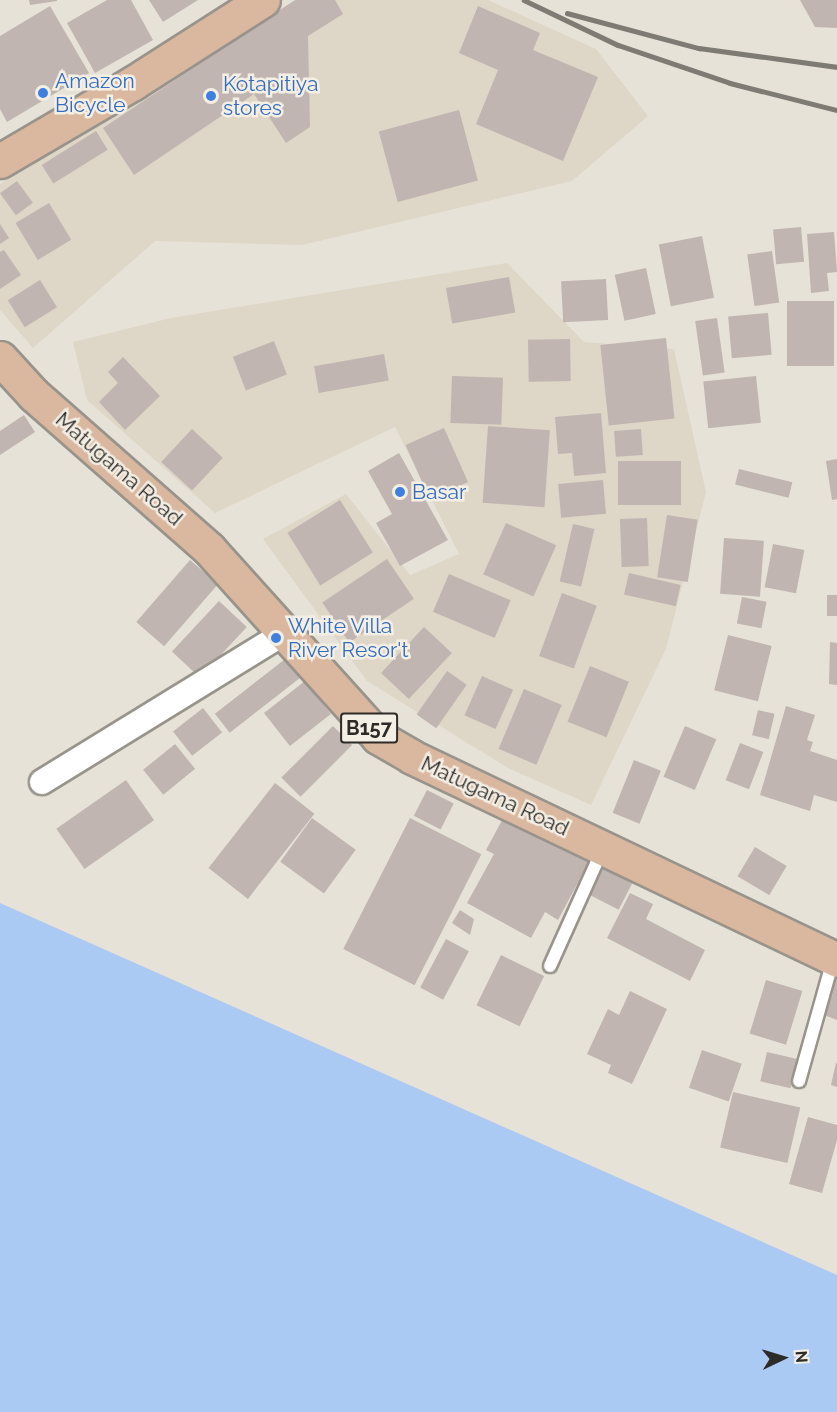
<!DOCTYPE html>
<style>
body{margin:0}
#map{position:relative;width:837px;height:1412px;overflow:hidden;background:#e7e2d8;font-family:Raleway,sans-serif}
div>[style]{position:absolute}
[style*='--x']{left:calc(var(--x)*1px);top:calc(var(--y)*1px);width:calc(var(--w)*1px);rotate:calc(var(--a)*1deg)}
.built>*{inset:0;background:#ded6c6}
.water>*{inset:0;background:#abcaf3}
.building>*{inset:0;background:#c0b5b1;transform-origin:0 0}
.roads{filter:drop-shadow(2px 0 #98948b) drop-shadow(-2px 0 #98948b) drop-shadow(0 2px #98948b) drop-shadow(0 -2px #98948b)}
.lane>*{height:12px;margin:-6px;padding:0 6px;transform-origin:6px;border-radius:6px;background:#fff}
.street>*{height:24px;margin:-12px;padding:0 12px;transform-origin:12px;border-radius:12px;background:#fff}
.primary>*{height:33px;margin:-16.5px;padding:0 16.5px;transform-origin:16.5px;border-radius:16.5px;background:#dab89f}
.rail>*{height:4.5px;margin:-2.25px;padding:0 2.25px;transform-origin:2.25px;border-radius:2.25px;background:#7e7b74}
.dots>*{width:16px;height:16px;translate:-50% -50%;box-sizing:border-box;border:3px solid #f4efe5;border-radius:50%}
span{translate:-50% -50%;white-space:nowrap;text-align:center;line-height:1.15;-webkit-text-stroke:5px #f4efe5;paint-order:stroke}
.shield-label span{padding:2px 4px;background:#f4efe5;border:2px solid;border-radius:4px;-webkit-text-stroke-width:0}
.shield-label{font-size:20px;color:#2d2b27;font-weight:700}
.shop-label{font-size:21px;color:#366cbe}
.left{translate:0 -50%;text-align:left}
.street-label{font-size:21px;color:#2d2b27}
.north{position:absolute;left:753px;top:1328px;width:60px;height:60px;-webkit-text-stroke:4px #f4efe5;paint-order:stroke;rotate:86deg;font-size:16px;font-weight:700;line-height:24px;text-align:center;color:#2d2b27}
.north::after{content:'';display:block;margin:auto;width:21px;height:27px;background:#2d2b27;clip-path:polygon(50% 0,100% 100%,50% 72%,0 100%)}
</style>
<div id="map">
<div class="built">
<div style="clip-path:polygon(297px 0,488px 0,596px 49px,648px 116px,572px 181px,302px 245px,155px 241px,33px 348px,0 310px,0 184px,76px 131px)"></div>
<div style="clip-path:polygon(507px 263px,584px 342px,674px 349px,706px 492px,666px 649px,591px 805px,508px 768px,367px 681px,263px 539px,346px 494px,410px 575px,459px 554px,395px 427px,215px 513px,87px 400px,73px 342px,171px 318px)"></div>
</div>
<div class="water">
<div style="clip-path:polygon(0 903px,837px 1275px,837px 1412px,0 1412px)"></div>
</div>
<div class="building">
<div style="clip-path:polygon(29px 0,57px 0,57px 1px,30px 5px)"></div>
<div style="clip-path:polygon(107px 0,131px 0,153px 40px,95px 73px,67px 23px)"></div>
<div style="clip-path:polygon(149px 0,198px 0,163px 22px)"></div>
<div style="clip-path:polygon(295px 0,335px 0,343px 14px,308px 36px,310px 127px,286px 143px,254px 94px,134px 175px,103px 128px)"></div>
<div style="clip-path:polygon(800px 0,837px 0,837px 28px,815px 27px)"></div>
<div style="clip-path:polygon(50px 6px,89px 73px,7px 122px,0 109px,0 36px)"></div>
<div style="clip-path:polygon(478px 6px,540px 33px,533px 50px,598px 77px,563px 161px,476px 124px,498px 70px,459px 53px)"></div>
<div style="left:459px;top:110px;width:73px;height:83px;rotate:75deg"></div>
<div style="left:96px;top:131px;width:22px;height:64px;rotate:58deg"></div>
<div style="left:17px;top:181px;width:27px;height:21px;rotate:54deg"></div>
<div style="left:49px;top:203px;width:43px;height:39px;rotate:59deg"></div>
<div style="clip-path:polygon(0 224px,9px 238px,0 244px)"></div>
<div style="left:801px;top:227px;width:35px;height:28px;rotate:85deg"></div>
<div style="clip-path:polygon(834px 232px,837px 272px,827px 273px,829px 291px,811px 293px,807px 234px)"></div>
<div style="left:702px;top:236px;width:63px;height:44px;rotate:79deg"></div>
<div style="clip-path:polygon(4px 250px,21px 275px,0 289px,0 252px)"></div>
<div style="left:772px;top:251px;width:52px;height:25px;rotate:82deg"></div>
<div style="left:646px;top:268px;width:47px;height:32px;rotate:78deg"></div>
<div style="left:509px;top:277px;width:36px;height:64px;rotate:80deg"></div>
<div style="left:606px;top:279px;width:41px;height:45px;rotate:87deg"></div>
<div style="left:40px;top:280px;width:32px;height:38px;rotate:58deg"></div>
<div style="left:787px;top:301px;width:47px;height:65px"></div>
<div style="left:768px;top:313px;width:42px;height:40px;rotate:85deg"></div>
<div style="left:717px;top:318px;width:55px;height:22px;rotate:82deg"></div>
<div style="left:666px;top:338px;width:81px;height:66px;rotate:84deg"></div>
<div style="left:570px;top:339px;width:42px;height:42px;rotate:89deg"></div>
<div style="left:274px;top:341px;width:36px;height:44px;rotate:69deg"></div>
<div style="left:384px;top:354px;width:27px;height:71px;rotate:80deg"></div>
<div style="clip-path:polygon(123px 357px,160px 396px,125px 430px,99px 402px,118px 383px,108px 372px)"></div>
<div style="left:452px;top:376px;width:51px;height:47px;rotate:2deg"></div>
<div style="left:756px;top:376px;width:47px;height:53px;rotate:84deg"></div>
<div style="clip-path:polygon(601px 413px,606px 473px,574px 476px,572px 453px,558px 454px,555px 417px)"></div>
<div style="clip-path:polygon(24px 415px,35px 432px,0 455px,0 431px)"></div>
<div style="left:488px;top:426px;width:62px;height:77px;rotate:4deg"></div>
<div style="left:444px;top:428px;width:59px;height:42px;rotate:66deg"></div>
<div style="left:192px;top:429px;width:42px;height:45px;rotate:43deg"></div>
<div style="left:641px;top:429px;width:26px;height:27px;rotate:86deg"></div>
<div style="clip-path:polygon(399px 453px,448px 540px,400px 566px,376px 523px,392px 514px,368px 471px)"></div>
<div style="clip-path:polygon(837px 459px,837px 499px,832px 500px,826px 461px)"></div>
<div style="left:618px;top:461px;width:63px;height:44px"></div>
<div style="left:739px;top:469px;width:55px;height:16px;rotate:14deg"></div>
<div style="left:603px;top:480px;width:34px;height:45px;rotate:85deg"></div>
<div style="left:340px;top:500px;width:62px;height:62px;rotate:58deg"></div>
<div style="left:667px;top:515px;width:31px;height:63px;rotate:9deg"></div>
<div style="left:647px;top:518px;width:48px;height:27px;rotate:88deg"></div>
<div style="left:506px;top:523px;width:55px;height:56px;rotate:24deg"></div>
<div style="left:573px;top:524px;width:22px;height:59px;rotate:13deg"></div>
<div style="left:724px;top:538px;width:40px;height:56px;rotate:4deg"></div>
<div style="left:773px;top:544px;width:32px;height:44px;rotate:11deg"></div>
<div style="left:387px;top:559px;width:48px;height:78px;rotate:56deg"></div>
<div style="left:190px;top:560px;width:37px;height:82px;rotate:41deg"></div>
<div style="left:629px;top:573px;width:53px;height:22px;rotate:13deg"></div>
<div style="left:449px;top:574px;width:67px;height:41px;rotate:23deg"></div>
<div style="left:562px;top:593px;width:37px;height:67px;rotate:20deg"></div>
<div style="left:827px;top:595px;width:10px;height:21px"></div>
<div style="left:742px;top:597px;width:25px;height:27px;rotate:11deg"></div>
<div style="left:219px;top:601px;width:38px;height:69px;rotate:43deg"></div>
<div style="left:424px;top:627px;width:38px;height:63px;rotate:43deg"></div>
<div style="left:728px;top:635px;width:45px;height:57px;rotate:14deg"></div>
<div style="clip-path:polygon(830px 642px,837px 643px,837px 685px,829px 684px)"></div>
<div style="left:289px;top:656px;width:24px;height:94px;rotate:52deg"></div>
<div style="left:590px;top:666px;width:42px;height:60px;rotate:22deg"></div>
<div style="left:447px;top:671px;width:24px;height:53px;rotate:35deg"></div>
<div style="left:482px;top:676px;width:34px;height:43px;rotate:24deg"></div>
<div style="left:305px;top:681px;width:42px;height:52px;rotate:52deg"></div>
<div style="left:524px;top:689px;width:41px;height:65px;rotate:23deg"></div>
<div style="clip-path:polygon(786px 706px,815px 715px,807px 740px,813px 742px,810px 751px,837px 760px,837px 802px,814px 795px,810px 811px,760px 795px)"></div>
<div style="left:203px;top:708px;width:31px;height:38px;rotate:52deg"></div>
<div style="left:758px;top:710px;width:17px;height:26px;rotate:13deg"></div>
<div style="left:333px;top:726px;width:27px;height:73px;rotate:45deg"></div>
<div style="left:685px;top:726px;width:34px;height:55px;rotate:23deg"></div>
<div style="left:740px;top:743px;width:25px;height:40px;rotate:21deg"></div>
<div style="left:175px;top:744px;width:32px;height:41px;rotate:51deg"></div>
<div style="left:634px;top:760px;width:29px;height:57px;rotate:22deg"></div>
<div style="left:126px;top:780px;width:49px;height:85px;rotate:55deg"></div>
<div style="left:275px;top:783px;width:50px;height:108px;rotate:38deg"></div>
<div style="left:427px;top:790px;width:30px;height:29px;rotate:27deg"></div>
<div style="clip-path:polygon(507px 811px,591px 858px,558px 920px,545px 912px,531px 938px,467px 903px,494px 854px,486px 850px)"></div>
<div style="left:312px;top:818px;width:54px;height:54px;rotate:36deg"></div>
<div style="left:410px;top:818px;width:80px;height:147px;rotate:27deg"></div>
<div style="left:755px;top:847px;width:37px;height:34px;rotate:31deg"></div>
<div style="left:607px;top:860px;width:33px;height:39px;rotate:27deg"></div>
<div style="clip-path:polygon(630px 893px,653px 904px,646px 919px,705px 950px,690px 981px,607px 938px)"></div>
<div style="clip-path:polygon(460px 910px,474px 919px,470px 935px,452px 923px)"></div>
<div style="left:446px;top:939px;width:26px;height:55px;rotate:28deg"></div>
<div style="left:501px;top:955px;width:48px;height:56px;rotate:26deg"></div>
<div style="clip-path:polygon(836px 976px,837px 976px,837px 1020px,824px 1015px)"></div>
<div style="left:766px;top:980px;width:38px;height:56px;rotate:17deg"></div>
<div style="clip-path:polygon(630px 991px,667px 1009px,632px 1084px,608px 1073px,611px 1065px,587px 1054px,608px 1009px,619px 1015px)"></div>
<div style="left:702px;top:1050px;width:42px;height:40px;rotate:19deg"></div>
<div style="left:767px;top:1052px;width:31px;height:30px;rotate:13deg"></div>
<div style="clip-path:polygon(836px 1063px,837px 1063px,837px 1087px,831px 1085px)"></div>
<div style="left:733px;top:1092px;width:69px;height:57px;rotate:13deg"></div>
<div style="clip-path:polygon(808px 1117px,837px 1125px,837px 1140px,822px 1193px,789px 1184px)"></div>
</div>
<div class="roads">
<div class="lane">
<div style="--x:550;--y:966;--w:129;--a:-65.8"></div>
<div style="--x:799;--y:1081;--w:126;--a:-74.3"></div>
</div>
<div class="street">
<div style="--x:42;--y:782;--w:284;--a:-31.6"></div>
</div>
<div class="primary">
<div style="--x:0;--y:161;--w:154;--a:-30.4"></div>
<div style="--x:133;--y:83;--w:154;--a:-32.6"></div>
<div style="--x:0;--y:358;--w:50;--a:47.4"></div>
<div style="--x:34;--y:395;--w:233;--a:41.3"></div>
<div style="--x:209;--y:549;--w:253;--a:48"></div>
<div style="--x:378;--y:737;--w:39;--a:30"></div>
<div style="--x:412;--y:757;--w:471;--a:25.5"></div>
</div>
</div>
<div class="rail">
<div style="--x:524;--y:0;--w:104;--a:25.6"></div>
<div style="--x:618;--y:45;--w:118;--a:18.7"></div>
<div style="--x:730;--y:83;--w:110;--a:14.2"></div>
<div style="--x:567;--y:13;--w:137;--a:14.9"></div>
<div style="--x:699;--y:48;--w:139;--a:7.8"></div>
</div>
<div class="dots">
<div style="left:43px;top:93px;background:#3f7fe0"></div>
<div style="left:211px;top:96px;background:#3f7fe0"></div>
<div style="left:400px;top:492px;background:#3f7fe0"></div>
<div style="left:276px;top:638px;background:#3f7fe0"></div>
</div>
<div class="shield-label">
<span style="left:369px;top:728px">B157</span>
</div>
<div class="shop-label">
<span class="left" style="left:55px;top:93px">Amazon<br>Bicycle</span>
<span class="left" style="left:223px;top:96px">Kotapitiya<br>stores</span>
<span class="left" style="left:412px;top:492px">Basar</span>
<span class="left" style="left:288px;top:638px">White Villa<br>River Resor't</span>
</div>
<div class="street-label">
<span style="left:119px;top:469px;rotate:41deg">Matugama Road</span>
<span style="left:495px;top:796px;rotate:25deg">Matugama Road</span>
</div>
<div class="north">N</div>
</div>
